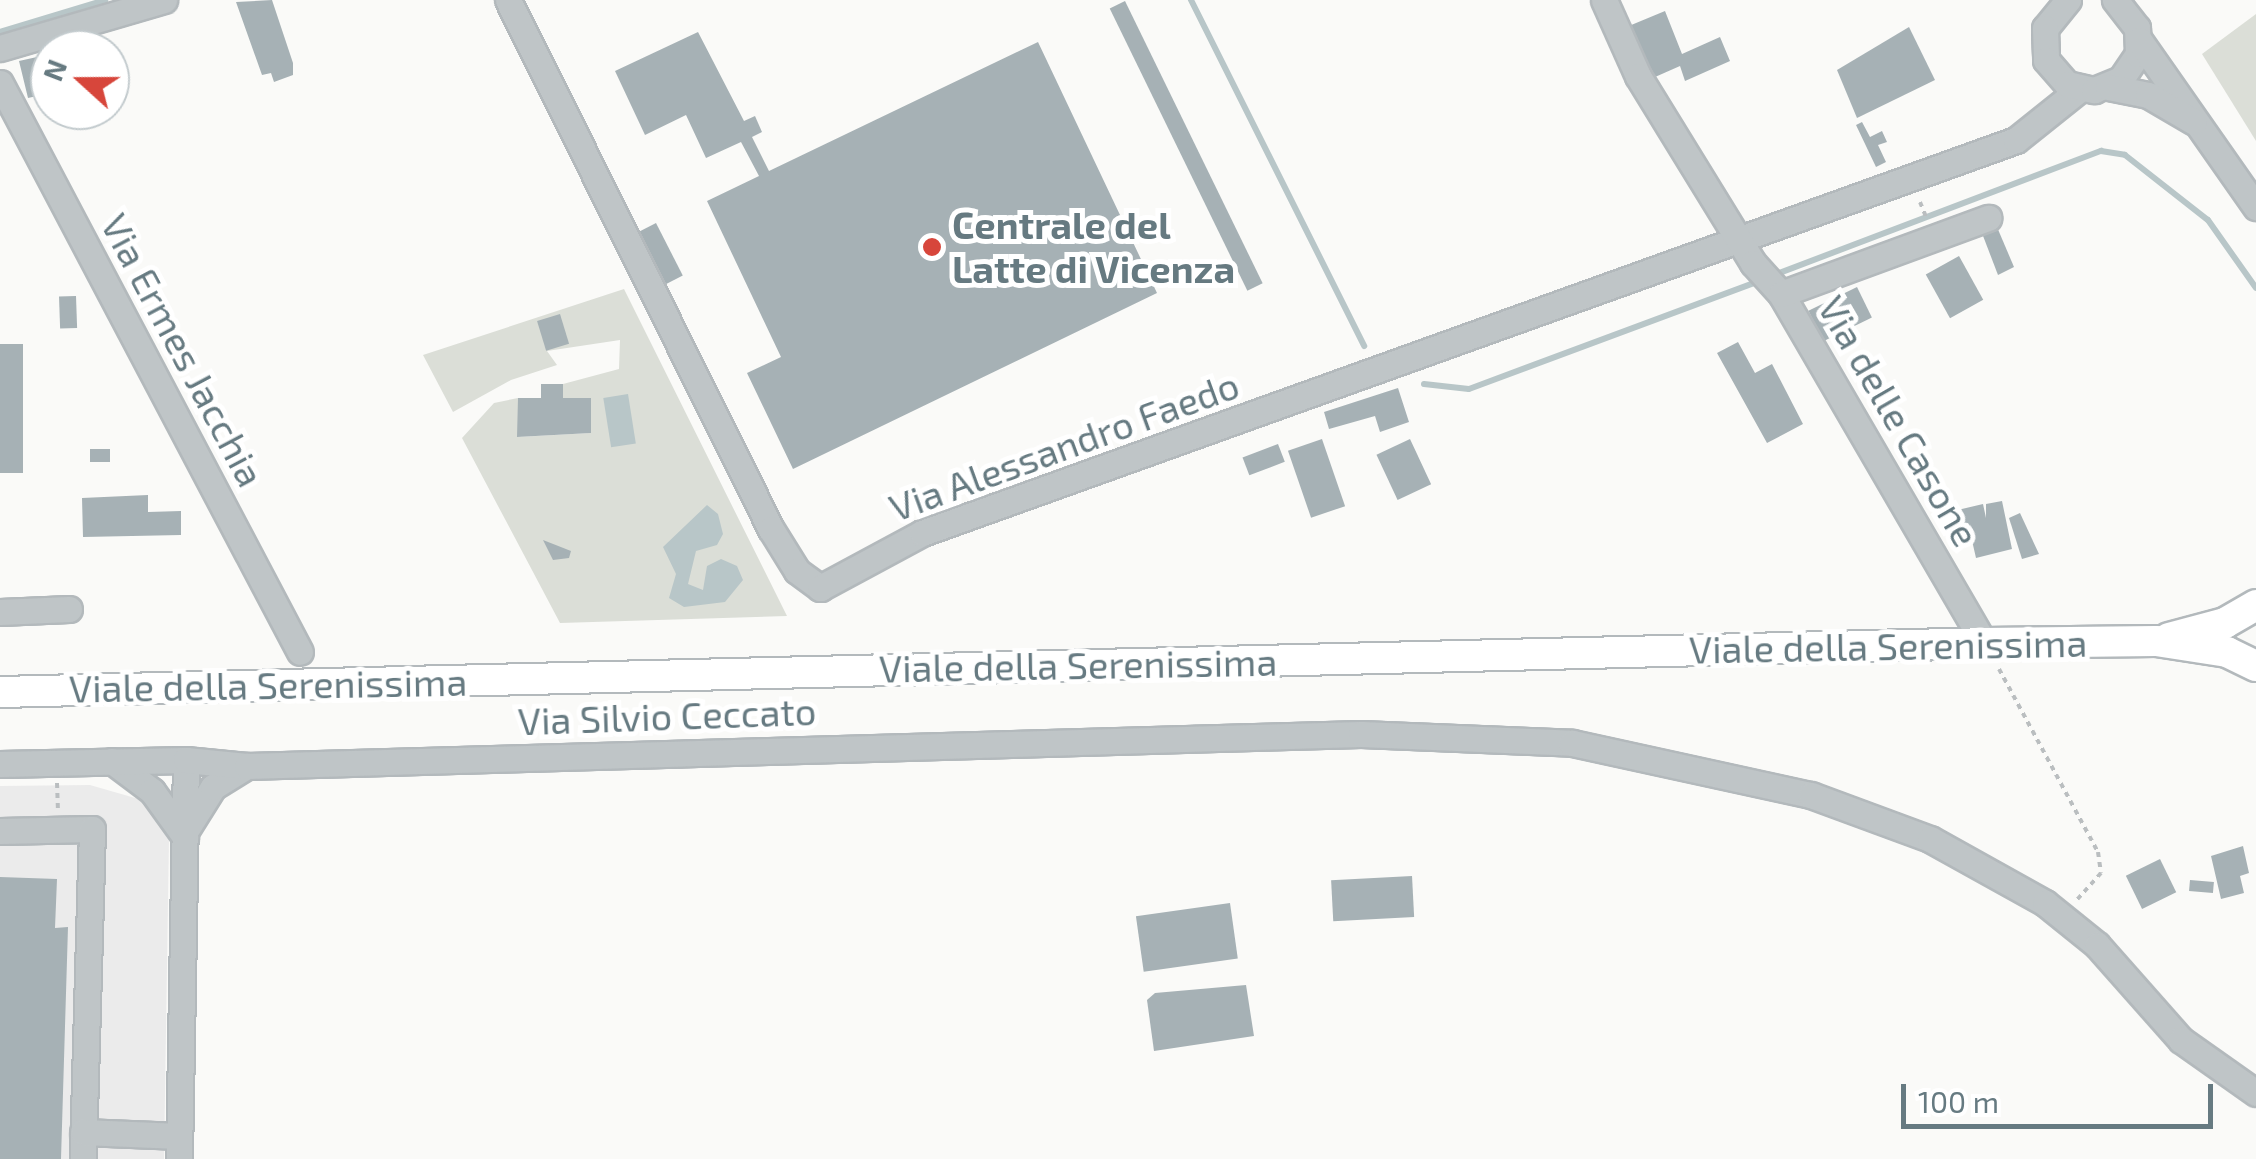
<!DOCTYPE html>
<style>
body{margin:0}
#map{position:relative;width:2256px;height:1159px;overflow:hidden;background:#fafaf8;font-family:"Exo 2",sans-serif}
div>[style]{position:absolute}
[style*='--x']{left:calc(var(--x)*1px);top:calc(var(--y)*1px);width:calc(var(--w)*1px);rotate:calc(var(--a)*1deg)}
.built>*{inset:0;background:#ebebeb}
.green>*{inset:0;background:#dbded7}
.water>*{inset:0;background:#b8c6c8;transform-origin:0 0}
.stream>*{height:6px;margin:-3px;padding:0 3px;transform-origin:3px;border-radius:3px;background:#b8c6c8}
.building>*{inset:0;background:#a6b1b5;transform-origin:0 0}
.path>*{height:4px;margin-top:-2px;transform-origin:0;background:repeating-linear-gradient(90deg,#babec0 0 5px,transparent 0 10px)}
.roads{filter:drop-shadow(2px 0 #b3b9bc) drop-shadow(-2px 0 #b3b9bc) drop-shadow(0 2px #b3b9bc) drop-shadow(0 -2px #b3b9bc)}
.minor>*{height:25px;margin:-12.5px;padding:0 12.5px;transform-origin:12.5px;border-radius:12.5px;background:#bfc5c7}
.major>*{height:30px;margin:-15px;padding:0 15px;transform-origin:15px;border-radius:15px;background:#fff}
.dots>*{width:28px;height:28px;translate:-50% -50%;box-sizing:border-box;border:5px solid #fff;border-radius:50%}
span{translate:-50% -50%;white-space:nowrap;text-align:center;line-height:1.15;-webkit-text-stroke:10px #fff;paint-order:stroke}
.poi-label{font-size:38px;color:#667a81;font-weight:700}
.left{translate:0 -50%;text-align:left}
.street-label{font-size:38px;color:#667a81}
.north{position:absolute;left:30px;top:30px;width:100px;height:100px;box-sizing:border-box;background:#fff;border:2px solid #c2cacd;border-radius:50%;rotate:291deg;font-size:28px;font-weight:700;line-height:40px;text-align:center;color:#667a81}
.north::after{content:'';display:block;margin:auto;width:35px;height:45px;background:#d7463b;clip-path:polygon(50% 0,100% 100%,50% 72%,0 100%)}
.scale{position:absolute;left:1901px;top:1084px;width:312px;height:45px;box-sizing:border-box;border:5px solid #667a81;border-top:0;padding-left:12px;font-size:30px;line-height:35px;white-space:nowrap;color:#667a81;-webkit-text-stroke:8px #fff;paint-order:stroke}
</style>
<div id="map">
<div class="built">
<div style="clip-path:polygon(90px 785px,142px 800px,169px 838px,164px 1159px,0 1159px,0 786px)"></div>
</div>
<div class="green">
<div style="clip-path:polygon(2256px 14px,2256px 141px,2202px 54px)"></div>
<div style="clip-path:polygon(624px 289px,787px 616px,560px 623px,462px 438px,494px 403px,518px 398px,518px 437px,591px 433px,591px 398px,563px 398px,563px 384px,619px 369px,620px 340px,547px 351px,557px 365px,511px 380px,453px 412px,423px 355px)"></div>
</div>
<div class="water">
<div style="left:628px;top:394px;width:50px;height:25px;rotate:81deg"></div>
<div style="clip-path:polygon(707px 505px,718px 514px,723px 534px,717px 545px,696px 551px,688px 584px,703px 590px,707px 566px,721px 559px,737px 566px,743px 580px,725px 602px,684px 607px,669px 598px,676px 574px,663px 547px)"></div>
</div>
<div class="stream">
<div style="--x:1191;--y:0;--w:387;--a:63.4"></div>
<div style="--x:0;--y:32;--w:110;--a:-16.9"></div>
<div style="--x:1774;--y:275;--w:350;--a:-20.8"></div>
<div style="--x:2101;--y:151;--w:24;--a:9"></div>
<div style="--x:2125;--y:155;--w:105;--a:38.1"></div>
<div style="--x:2208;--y:220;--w:83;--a:54.8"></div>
<div style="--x:1424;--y:384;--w:45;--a:6.3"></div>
<div style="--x:1469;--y:389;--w:313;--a:-20.4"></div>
</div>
<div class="building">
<div style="clip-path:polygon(272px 0,293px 63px,293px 75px,274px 82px,271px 73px,262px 75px,236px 2px)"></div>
<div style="left:1125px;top:1px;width:314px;height:17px;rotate:64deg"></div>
<div style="clip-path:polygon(1665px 11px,1682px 54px,1720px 37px,1730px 61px,1685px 81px,1680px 66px,1646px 81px,1624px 28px)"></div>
<div style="clip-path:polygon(1909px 27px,1935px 80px,1857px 118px,1837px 70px)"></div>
<div style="clip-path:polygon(698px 32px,744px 121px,755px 116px,762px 132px,752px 137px,769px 171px,1038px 42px,1157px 293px,793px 469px,747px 373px,781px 357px,707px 201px,759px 176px,741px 142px,706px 158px,686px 115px,645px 135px,615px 71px)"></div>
<div style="clip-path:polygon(37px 57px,41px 69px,50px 67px,50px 93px,28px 98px,19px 61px)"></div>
<div style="clip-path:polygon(1862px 122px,1870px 137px,1882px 131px,1887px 142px,1878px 145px,1886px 162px,1876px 167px,1856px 125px)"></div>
<div style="clip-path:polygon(1994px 220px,2014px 267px,1998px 275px,1980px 228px)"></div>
<div style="left:656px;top:223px;width:59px;height:24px;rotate:63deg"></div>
<div style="left:1959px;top:256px;width:50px;height:38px;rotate:61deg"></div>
<div style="left:1857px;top:287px;width:34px;height:54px;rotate:64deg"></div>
<div style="left:76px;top:296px;width:32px;height:17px;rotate:88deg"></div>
<div style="left:560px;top:314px;width:31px;height:24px;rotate:73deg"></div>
<div style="clip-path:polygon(1738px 342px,1755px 373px,1772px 364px,1803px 424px,1767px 443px,1717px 353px)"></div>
<div style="left:0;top:344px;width:23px;height:129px"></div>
<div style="clip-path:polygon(541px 384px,563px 384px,563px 398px,591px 398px,591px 433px,517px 437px,518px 398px,541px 398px)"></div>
<div style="clip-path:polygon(1398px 388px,1409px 422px,1380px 432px,1375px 416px,1329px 429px,1324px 412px)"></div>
<div style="left:1322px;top:439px;width:71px;height:36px;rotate:71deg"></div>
<div style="left:1410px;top:439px;width:50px;height:37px;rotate:65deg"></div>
<div style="left:1278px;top:444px;width:19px;height:38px;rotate:69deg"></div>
<div style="left:110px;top:449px;width:13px;height:20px;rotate:90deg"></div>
<div style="clip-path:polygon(148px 495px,148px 512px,181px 511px,181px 535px,83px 537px,82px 498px)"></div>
<div style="clip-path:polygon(2002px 501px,2012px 549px,1976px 558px,1968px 523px,1948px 527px,1945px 513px,1983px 504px,1986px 518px,1986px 504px)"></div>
<div style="clip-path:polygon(2020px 513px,2039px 554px,2022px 559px,2009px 518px)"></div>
<div style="clip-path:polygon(543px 540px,571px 551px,569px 558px,553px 560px)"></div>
<div style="clip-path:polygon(2243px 846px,2249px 873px,2240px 876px,2244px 893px,2221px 899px,2211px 856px)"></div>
<div style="left:2160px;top:859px;width:37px;height:38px;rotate:64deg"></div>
<div style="left:1412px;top:876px;width:41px;height:81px;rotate:87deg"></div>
<div style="clip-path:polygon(0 877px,57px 879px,55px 928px,68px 927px,61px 1159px,0 1159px)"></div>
<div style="left:2190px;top:880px;width:24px;height:11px;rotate:5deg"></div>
<div style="left:1230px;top:903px;width:56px;height:95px;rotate:82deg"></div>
<div style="clip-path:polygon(1246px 985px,1254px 1036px,1154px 1051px,1147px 1000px,1155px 993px)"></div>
</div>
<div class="path">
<div style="--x:1920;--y:202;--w:18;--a:68"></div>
<div style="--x:1999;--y:669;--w:208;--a:61.6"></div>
<div style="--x:2098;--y:852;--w:21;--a:82"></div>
<div style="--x:2101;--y:873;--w:36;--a:132"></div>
<div style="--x:57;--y:783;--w:25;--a:88"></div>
</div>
<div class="roads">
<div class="minor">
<div style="--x:508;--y:0;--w:591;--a:63.57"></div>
<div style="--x:771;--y:529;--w:49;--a:58.2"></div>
<div style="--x:797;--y:571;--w:29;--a:36"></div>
<div style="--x:820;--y:588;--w:116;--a:-28.3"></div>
<div style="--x:922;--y:533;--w:1162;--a:-19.76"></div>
<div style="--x:2016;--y:140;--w:82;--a:-38.6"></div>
<div style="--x:1604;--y:0;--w:83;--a:65.9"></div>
<div style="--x:1638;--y:76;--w:220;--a:58.4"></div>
<div style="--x:1753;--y:263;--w:42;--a:47.9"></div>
<div style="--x:1781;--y:294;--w:404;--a:59.8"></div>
<div style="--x:2068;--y:0;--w:36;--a:129"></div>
<div style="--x:2045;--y:28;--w:32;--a:88"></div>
<div style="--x:2046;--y:60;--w:32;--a:49"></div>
<div style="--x:2067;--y:84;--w:28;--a:13"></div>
<div style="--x:2094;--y:90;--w:29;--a:-22"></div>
<div style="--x:2121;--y:79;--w:30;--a:-56"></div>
<div style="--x:2138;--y:54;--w:26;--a:-92"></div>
<div style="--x:2137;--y:28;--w:36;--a:-128"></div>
<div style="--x:2139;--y:40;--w:204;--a:55"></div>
<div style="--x:0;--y:48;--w:171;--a:-16.3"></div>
<div style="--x:0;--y:83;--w:643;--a:62.2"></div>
<div style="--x:2108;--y:87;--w:41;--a:11.3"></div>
<div style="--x:2148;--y:95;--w:53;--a:30.4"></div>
<div style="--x:1781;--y:294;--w:221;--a:-20.2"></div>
<div style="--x:0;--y:612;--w:69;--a:-2.5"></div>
<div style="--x:112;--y:761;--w:50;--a:36.9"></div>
<div style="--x:152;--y:791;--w:57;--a:54.3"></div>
<div style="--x:0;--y:764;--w:186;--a:-1.2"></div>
<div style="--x:188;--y:827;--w:47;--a:-58"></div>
<div style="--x:213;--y:787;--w:40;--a:-32"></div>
<div style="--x:0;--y:831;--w:92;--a:-1.2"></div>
<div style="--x:92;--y:829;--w:330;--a:91.6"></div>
<div style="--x:83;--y:1132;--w:96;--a:2.4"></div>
<div style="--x:179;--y:1159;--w:399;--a:-89"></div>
<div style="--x:186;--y:760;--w:61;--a:5.6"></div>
<div style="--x:247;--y:766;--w:1114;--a:-1.65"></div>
<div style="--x:1361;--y:734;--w:211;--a:2.4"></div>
<div style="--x:1572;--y:743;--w:245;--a:12.3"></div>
<div style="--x:1811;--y:795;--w:127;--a:20.3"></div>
<div style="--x:1930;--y:839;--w:132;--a:29.1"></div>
<div style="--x:2045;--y:903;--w:67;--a:38.9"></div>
<div style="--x:2097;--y:945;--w:127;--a:48.5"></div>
<div style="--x:2181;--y:1040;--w:92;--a:35.2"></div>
</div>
<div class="major">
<div style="--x:2169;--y:638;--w:58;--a:-15"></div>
<div style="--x:2225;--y:623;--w:36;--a:-30"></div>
<div style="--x:0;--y:692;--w:1985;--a:-1.41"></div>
<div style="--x:1984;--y:643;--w:172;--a:-0.7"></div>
<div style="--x:2156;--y:641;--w:72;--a:8.8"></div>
<div style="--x:2227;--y:652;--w:32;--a:26"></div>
</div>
</div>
<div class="dots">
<div style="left:932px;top:247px;background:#d7463b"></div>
</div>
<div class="poi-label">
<span class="left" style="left:952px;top:247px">Centrale del<br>Latte di Vicenza</span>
</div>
<div class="street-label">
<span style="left:183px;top:350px;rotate:62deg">Via Ermes Jacchia</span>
<span style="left:1899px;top:421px;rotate:60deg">Via delle Casone</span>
<span style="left:1064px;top:446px;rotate:-20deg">Via Alessandro Faedo</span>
<span style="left:1888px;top:646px;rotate:-1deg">Viale della Serenissima</span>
<span style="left:1078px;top:665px;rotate:-1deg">Viale della Serenissima</span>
<span style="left:268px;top:685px;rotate:-1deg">Viale della Serenissima</span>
<span style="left:667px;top:716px;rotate:-2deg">Via Silvio Ceccato</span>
</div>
<div class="north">N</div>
<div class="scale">100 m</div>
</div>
